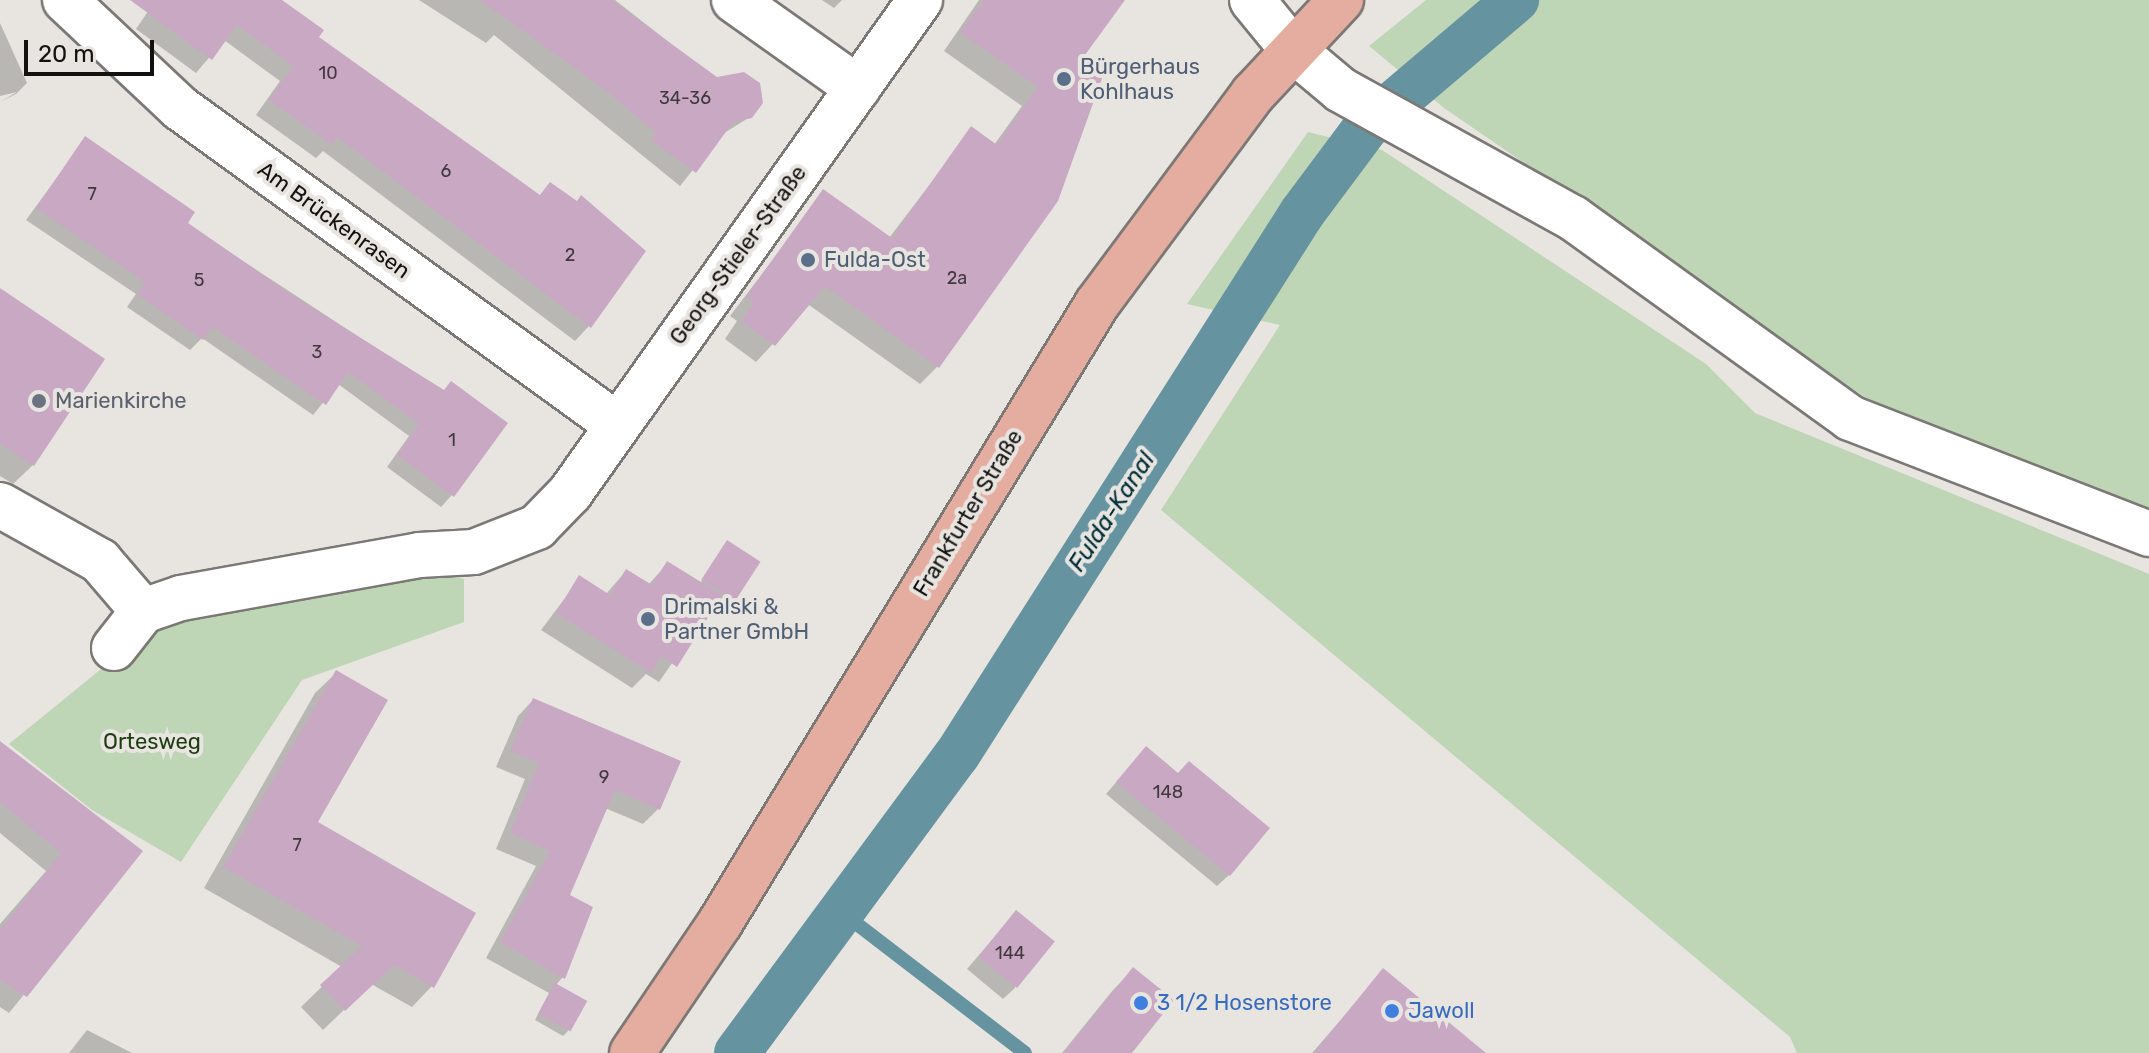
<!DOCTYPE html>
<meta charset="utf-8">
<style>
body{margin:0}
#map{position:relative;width:2149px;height:1053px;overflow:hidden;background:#e8e5e1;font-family:Rubik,sans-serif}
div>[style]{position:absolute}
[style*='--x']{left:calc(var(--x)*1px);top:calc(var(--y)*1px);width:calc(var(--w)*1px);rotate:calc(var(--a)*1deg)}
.green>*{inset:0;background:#bed5b6}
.shadow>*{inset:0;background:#0003}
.stream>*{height:14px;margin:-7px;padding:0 7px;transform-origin:7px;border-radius:7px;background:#6593a0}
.canal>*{height:46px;margin:-23px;padding:0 23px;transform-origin:23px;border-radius:23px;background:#6593a0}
.building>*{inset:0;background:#c9a8c3;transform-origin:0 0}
.roads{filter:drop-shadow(2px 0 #7b7875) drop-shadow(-2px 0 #7b7875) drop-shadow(0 2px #7b7875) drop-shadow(0 -2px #7b7875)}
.minor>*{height:44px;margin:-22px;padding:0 22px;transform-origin:22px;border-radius:22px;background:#fff}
.major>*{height:44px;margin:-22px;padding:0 22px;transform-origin:22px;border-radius:22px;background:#e5aca0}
.dots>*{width:22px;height:22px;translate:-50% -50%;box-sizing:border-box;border:4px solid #e8e5e1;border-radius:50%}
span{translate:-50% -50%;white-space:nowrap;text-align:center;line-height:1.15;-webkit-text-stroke:8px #e8e5e1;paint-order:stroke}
.number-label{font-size:18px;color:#40383d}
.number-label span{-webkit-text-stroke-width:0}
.service-label{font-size:22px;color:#4e5e75}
.left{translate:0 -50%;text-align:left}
.street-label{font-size:22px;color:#131210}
.worship-label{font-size:22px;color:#5b616d}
.park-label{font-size:22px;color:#1b3d0e}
.shop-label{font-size:22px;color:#366cbe}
.water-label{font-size:24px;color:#002f39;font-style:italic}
.scale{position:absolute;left:24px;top:40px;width:130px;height:36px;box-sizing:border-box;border:4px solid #131210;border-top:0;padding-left:10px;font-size:24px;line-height:28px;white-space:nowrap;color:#131210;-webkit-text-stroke:6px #e8e5e1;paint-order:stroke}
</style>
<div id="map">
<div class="green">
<div style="clip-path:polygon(1426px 0,2149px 0,2149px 509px,1866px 398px,1444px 108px,1369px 46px)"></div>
<div style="clip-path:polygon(1308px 132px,1382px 150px,1706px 364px,1755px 413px,2149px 574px,2149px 1053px,1797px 1053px,1790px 1037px,1161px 510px,1280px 325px,1187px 304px)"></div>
<div style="clip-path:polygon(421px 563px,464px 579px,464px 622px,302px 680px,181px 862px,92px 810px,9px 744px,165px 617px)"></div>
</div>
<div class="shadow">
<div style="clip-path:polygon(147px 0,259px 0,539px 196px,550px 184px,589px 326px,575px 341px,323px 151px,316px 158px,256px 115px,280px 81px,224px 40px,196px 73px,136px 29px,153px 4px)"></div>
<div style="clip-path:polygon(419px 0,615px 0,716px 79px,750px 117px,721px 135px,680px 186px,494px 35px,486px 43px)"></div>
<div style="clip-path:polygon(822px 0,842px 0,834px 8px)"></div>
<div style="clip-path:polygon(979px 0,1122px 0,1082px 56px,937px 367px,920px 384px,809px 305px,756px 362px,725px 339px,737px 321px,730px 316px,824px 192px,889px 238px,972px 129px,994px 145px,1022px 106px,944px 51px)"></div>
<div style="clip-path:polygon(0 23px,27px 83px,16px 94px,0 102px,17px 92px,0 96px)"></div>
<div style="clip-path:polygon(86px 138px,185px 223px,443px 392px,452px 495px,441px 507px,387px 467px,409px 436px,338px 384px,313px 415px,202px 338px,190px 350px,127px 307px,136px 294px,26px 220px)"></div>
<div style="clip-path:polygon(0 291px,33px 465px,13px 484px,0 476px)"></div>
<div style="clip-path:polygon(727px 542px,736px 601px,731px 606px,717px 598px,659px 682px,646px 674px,632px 688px,541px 630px,580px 578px,606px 594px,626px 571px,648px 585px,668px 563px,700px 583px)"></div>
<div style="clip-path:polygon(336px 673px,315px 823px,432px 986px,412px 1007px,371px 984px,323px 1030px,301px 1007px,342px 967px,204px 888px,315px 693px)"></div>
<div style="clip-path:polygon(533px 700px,659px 808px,643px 824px,605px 808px,568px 896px,563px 977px,555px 986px,568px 1031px,563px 1036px,535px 1020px,549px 993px,486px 958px,536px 866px,496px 849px,525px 779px,496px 767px,518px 716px)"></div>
<div style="clip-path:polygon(0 743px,140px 851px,9px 1013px,0 1007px,0 924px,46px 871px,0 833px)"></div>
<div style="clip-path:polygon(1146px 748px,1177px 775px,1229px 875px,1217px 886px,1106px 794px)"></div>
<div style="clip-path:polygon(1016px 912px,1015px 988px,1003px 999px,967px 969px)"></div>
<div style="clip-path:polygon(1133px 970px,1129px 1053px,1062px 1053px,1113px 990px)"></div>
<div style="clip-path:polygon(1383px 971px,1483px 1053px,1312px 1053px)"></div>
<div style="clip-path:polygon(87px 1030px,132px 1053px,69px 1053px)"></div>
</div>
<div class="stream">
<div style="--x:840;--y:911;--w:233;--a:37.5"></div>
</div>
<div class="canal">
<div style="--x:737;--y:1053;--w:370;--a:-53.6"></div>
<div style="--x:957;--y:755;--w:642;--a:-57.52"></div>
<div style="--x:1302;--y:213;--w:107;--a:-53.3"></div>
<div style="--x:1366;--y:127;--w:197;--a:-40.3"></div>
</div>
<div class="building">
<div style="clip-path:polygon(130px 0,282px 0,324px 30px,319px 37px,540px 195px,550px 182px,577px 201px,581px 195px,646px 251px,591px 328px,337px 137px,332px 145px,269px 100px,293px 66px,237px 25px,212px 60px)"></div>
<div style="clip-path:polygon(480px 0,611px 0,717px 77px,744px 72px,760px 83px,763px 103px,752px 118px,733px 122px,696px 173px,651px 140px,656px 133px,604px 89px)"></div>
<div style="clip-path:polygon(984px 0,1125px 0,1085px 55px,1105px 70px,1058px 201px,939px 368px,825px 286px,775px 346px,741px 321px,754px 303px,746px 297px,823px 189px,892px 238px,971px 126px,997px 145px,1038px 87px,960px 32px)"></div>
<div style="clip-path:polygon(85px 136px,195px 212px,188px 223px,292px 295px,444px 390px,451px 381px,508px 423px,454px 497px,397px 455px,419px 424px,348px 372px,326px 405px,212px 327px,203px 340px,137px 294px,145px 282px,36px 208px)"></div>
<div style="clip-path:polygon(0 288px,105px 359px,34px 466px,0 443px)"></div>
<div style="left:727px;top:540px;width:40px;height:47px;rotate:33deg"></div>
<div style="clip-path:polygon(667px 561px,722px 595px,677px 667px,661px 656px,651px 673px,556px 613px,579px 575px,610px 595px,626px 569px,652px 585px)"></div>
<div style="clip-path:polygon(336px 670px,388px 700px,318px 822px,476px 913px,434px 988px,394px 965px,345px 1011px,320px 985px,362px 946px,223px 867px)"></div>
<div style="clip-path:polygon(533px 698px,681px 761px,660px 810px,615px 790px,570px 895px,593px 907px,565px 979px,500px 942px,550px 851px,510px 833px,539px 763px,510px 751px)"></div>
<div style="clip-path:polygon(0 741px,143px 851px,27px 997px,0 980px,0 930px,61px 853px,0 802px)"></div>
<div style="clip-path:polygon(1146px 746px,1178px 773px,1189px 761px,1270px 828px,1230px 876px,1116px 782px)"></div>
<div style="left:1016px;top:910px;width:50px;height:60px;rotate:39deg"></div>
<div style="clip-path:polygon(1133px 967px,1174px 1000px,1132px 1053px,1064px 1053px)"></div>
<div style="clip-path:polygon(1383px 968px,1486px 1053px,1314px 1053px)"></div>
<div style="left:555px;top:983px;width:37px;height:35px;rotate:29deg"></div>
</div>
<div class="roads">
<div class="minor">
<div style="--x:65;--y:0;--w:158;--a:43.2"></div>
<div style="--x:180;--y:108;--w:538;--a:35.93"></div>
<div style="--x:734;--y:0;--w:152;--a:35.4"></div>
<div style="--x:1252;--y:0;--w:63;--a:50.8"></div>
<div style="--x:1292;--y:49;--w:64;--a:39.9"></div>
<div style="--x:1341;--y:90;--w:265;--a:28.9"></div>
<div style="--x:1573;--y:218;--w:342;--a:35.8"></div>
<div style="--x:1850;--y:418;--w:321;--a:21.2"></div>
<div style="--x:0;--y:505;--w:115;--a:29.2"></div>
<div style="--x:100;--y:561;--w:66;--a:49.3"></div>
<div style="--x:114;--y:648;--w:47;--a:-51.9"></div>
<div style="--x:143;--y:611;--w:40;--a:-18.9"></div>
<div style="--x:181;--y:598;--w:242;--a:-10.2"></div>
<div style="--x:419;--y:555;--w:55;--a:-3.1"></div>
<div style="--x:474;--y:552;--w:68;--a:-21.6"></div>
<div style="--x:537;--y:527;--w:47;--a:-45.9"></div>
<div style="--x:570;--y:493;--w:605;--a:-54.63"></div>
</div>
<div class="major">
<div style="--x:632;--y:1053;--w:157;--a:-55.9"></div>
<div style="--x:720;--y:923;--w:725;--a:-58.66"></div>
<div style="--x:1097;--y:304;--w:262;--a:-53.4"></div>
<div style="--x:1253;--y:94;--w:129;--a:-46.9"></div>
</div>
</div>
<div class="dots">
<div style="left:1064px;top:79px;background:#5c6f8a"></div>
<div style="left:808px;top:260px;background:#5c6f8a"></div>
<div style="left:39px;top:401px;background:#6b7280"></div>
<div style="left:648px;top:619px;background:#5c6f8a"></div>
<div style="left:1141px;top:1003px;background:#3f7fe0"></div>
<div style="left:1392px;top:1011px;background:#3f7fe0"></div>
</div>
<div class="number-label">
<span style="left:328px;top:73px">10</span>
<span style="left:685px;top:98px">34-36</span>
<span style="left:446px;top:171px">6</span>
<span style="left:92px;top:194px">7</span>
<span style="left:570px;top:255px">2</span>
<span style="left:957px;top:278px">2a</span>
<span style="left:199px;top:280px">5</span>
<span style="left:317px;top:352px">3</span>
<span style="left:452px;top:440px">1</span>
<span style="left:604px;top:777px">9</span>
<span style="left:1168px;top:792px">148</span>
<span style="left:297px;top:845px">7</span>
<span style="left:1010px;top:953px">144</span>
</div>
<div class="service-label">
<span class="left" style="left:1080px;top:79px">Bürgerhaus<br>Kohlhaus</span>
<span class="left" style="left:824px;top:260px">Fulda-Ost</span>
<span class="left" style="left:664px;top:619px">Drimalski &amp;<br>Partner GmbH</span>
</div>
<div class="street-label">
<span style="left:334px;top:220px;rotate:36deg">Am Brückenrasen</span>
<span style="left:738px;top:255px;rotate:-54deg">Georg-Stieler-Straße</span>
<span style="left:968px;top:513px;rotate:-59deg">Frankfurter Straße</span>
</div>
<div class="worship-label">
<span class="left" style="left:55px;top:401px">Marienkirche</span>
</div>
<div class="park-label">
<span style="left:152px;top:742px">Ortesweg</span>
</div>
<div class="shop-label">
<span class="left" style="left:1157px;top:1003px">3 1/2 Hosenstore</span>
<span class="left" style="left:1408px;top:1011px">Jawoll</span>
</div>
<div class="water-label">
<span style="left:1112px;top:512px;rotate:-57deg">Fulda-Kanal</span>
</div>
<div class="scale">20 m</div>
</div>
